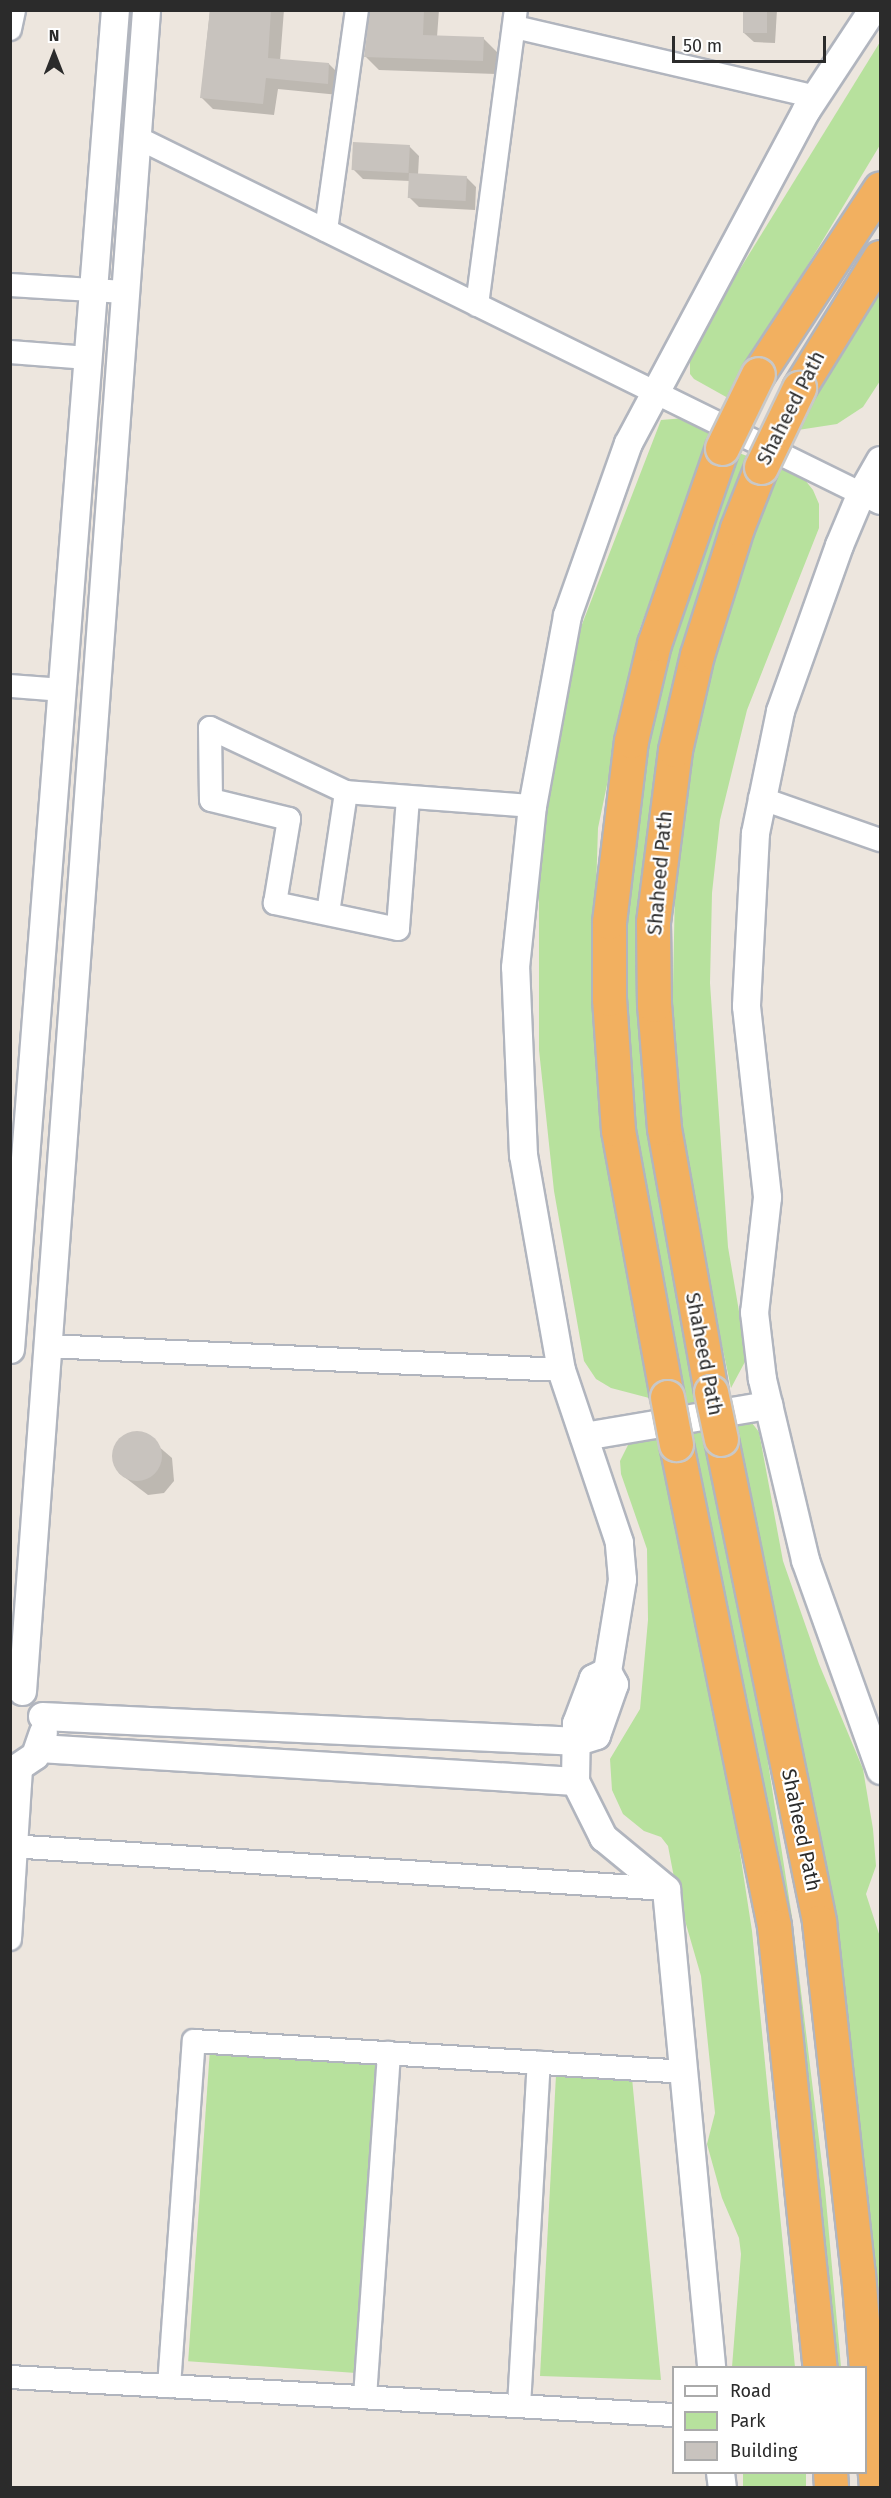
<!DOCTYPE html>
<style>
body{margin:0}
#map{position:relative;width:891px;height:2498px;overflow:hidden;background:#ede6de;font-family:"Fira Sans",sans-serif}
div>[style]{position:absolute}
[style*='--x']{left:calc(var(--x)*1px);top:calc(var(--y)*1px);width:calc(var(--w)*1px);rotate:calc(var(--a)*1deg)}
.green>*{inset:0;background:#b7e19d;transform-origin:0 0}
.shadow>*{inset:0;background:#0003}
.building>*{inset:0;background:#c8c3be;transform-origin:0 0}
.round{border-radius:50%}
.roads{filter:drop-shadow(2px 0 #b1b5be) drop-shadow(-2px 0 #b1b5be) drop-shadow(0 2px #b1b5be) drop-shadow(0 -2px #b1b5be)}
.minor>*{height:22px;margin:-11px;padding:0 11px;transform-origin:11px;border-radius:11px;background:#fff}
.tertiary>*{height:27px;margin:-13.5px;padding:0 13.5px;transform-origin:13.5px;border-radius:13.5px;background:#fff}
.trunk>*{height:33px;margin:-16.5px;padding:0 16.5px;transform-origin:16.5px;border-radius:16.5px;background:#f2b060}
.bridges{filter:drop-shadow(2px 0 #c8c8c8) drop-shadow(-2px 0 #c8c8c8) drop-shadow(0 2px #c8c8c8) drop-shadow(0 -2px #c8c8c8)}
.trunk-bridge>*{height:33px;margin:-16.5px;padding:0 16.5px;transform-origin:16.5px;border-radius:16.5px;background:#f2b060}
span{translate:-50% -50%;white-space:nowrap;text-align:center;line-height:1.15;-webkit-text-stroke:4.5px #fff;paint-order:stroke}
.street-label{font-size:20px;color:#2b2b2b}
.frame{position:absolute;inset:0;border:12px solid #2b2b2b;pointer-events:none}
.legend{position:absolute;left:672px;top:2366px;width:195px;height:108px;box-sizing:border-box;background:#fff;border:2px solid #aaa;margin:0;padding:8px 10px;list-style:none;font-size:18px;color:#2b2b2b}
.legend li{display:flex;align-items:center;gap:12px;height:30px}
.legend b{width:30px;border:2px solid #aaa}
.north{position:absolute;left:24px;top:24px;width:60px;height:60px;-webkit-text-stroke:4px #fff;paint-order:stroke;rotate:0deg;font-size:16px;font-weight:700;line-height:24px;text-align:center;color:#2b2b2b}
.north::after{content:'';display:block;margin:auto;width:21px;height:27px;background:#2b2b2b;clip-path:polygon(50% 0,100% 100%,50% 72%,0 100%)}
.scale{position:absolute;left:672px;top:36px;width:154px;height:27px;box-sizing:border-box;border:3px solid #2b2b2b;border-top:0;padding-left:8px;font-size:18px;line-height:21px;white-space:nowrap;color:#2b2b2b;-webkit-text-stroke:4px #fff;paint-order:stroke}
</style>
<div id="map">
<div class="green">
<div style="clip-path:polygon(880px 42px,880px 145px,728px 398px,694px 379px,690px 374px,690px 350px)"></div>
<div style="clip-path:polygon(880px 279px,880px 381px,863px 407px,837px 424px,798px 430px,822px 378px)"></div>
<div style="clip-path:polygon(685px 418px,715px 426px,639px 631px,598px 828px,593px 982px,653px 1399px,611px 1388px,596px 1379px,584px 1361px,554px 1191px,539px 1050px,539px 877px,543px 821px,564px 684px,581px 627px,661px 420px)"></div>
<div style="clip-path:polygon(736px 452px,750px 457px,640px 938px,792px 1917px,825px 2189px,841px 2367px,825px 2367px,807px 2189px,628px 1141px,623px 973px,634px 778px,668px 642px)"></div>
<div style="clip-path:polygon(782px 465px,801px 475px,813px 490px,819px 504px,819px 528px,747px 710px,720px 820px,712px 893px,710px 983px,728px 1247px,747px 1358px,731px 1388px,696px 1222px,680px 1113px,672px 1037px,675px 888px,691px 749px,705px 680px,757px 515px)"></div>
<div style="clip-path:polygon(733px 1414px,748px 1418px,759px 1432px,783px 1561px,819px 1664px,863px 1769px,873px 1829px,876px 1866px,866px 1894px,880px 1937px,880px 2487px,865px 2331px)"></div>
<div style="clip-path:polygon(657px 1427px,718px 1709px,752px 1931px,795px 2367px,732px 2367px,741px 2254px,739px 2238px,722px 2198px,707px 2144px,715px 2113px,701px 1976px,677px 1893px,668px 1846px,661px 1837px,644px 1831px,623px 1814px,612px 1790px,610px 1759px,640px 1709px,648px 1620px,647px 1549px,621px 1474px,620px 1461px,630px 1441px)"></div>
<div style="left:210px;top:2049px;width:172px;height:313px;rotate:4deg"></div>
<div style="clip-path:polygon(556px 2075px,632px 2078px,661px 2380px,540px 2376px)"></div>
<div style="left:743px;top:2473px;width:63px;height:14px"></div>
</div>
<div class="shadow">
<div style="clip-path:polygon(210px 10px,284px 10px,280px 61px,329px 64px,341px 76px,339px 95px,278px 89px,274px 115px,213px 109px,201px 97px)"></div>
<div style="clip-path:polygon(369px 10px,439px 10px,437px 37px,483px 38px,497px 52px,496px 74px,379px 70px,366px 57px)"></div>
<div style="clip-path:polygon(745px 10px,777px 10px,775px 43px,754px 42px,744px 33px)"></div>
<div style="clip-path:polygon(409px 146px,419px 156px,418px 175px,466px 177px,476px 187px,475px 210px,419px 207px,409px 197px,410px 181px,363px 179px,353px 169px)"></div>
<div style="clip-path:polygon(143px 1433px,172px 1458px,174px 1481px,164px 1493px,148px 1495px,119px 1473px,114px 1451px,128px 1434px)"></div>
</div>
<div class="building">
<div style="clip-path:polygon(210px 10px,271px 10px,268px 58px,329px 63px,328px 84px,266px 78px,263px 104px,200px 98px)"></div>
<div style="clip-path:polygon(370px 10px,424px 10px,423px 35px,484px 37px,483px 61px,364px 57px)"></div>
<div style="left:743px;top:10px;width:24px;height:23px"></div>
<div style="left:353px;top:142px;width:57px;height:28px;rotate:3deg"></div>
<div style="left:409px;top:173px;width:58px;height:25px;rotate:3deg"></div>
<div class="round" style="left:112px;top:1431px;width:50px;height:50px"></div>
</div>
<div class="roads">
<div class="minor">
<div style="--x:515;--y:27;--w:308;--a:13.1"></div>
<div style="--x:10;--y:29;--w:19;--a:-78"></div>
<div style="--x:136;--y:137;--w:829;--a:26.19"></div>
<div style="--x:326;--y:230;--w:222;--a:-82"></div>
<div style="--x:10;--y:285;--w:115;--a:3.5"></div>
<div style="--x:477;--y:305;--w:298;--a:-82.5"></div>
<div style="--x:10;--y:352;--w:78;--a:4.4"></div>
<div style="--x:10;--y:686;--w:52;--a:4.4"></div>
<div style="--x:408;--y:798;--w:131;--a:94.4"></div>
<div style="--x:398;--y:929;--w:126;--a:-168.1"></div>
<div style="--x:275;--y:903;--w:85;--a:-80.5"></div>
<div style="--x:289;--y:819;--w:80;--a:-166.3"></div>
<div style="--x:211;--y:800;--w:72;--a:-90.8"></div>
<div style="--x:210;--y:728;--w:150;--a:25.2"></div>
<div style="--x:346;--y:792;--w:187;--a:4.3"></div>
<div style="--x:760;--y:798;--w:127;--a:19.3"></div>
<div style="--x:328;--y:913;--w:122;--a:-81.5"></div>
<div style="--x:47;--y:1346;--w:515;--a:2.67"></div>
<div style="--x:10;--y:1846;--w:657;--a:3.75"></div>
<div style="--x:10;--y:1939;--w:171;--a:-86.3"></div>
<div style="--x:10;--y:2377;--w:665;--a:3.28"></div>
<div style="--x:169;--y:2386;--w:346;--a:-85.9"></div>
<div style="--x:194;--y:2041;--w:492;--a:3.6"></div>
<div style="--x:365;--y:2397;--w:345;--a:-86"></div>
<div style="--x:519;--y:2406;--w:344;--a:-86.7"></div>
</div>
<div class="tertiary">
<div style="--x:880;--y:460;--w:40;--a:119.7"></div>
<div style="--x:860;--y:495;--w:54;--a:112.8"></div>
<div style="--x:839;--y:545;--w:176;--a:109.6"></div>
<div style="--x:780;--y:711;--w:125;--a:101.6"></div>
<div style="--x:755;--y:833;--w:173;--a:93"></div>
<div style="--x:746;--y:1006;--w:192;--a:83.7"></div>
<div style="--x:767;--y:1197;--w:116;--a:96.4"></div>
<div style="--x:754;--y:1312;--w:67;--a:83.2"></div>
<div style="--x:762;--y:1379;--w:186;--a:76.6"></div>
<div style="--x:805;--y:1560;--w:223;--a:70.3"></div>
<div style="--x:10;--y:1349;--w:1343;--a:-85.52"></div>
<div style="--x:584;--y:1436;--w:187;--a:-9.6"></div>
<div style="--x:607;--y:1671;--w:16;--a:153"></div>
<div style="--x:593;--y:1678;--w:48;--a:110.7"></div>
<div style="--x:576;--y:1723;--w:58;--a:91"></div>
<div style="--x:575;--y:1781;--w:63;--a:63.4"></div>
<div style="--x:603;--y:1837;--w:82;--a:39.5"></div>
<div style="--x:666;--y:1889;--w:481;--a:84.6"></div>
<div style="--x:22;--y:1691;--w:1686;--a:-85.78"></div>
<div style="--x:42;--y:1716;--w:537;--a:2.67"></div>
<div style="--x:578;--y:1741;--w:19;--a:-18"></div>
<div style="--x:596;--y:1735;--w:54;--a:-70.6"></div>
<div style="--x:614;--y:1684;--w:15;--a:-118"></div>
<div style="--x:607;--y:1671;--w:93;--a:-80.7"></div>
<div style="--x:622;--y:1579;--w:37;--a:-95"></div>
<div style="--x:619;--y:1542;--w:182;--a:-108.6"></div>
<div style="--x:561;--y:1370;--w:218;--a:-100"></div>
<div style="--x:523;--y:1155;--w:188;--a:-92.4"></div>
<div style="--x:515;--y:967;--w:162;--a:-84"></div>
<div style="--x:532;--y:806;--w:194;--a:-79.6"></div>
<div style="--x:567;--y:615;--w:182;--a:-70.5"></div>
<div style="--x:628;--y:443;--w:378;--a:-61.9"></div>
<div style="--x:806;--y:110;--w:120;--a:-56.6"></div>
<div style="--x:39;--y:1748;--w:537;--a:3.52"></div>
<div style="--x:10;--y:1772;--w:30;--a:-34"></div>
<div style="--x:35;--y:1755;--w:24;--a:-71"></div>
<div style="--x:720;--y:2472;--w:16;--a:83"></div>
</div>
<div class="trunk">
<div style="--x:758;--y:374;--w:222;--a:-56.7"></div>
<div style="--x:799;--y:388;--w:154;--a:-58.3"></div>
<div style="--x:711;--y:1392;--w:268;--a:-100.1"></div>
<div style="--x:664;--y:1128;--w:123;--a:-94.6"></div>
<div style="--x:654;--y:1005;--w:83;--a:-90.7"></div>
<div style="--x:653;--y:922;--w:173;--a:-82.7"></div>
<div style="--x:675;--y:750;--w:98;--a:-77"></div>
<div style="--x:697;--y:655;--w:133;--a:-72.5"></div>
<div style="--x:737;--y:528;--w:66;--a:-68.5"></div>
<div style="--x:667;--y:1397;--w:271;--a:-100.4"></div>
<div style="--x:618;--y:1130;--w:131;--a:-93.9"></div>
<div style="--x:609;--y:999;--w:77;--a:-90"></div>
<div style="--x:609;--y:922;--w:182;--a:-83.1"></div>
<div style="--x:631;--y:741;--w:100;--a:-76.7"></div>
<div style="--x:654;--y:644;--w:207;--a:-70.9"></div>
<div style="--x:721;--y:1439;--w:493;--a:78.5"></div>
<div style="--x:819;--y:1922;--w:353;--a:83.7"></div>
<div style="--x:858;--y:2273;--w:216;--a:85.2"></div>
<div style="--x:676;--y:1444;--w:492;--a:78.5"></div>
<div style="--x:774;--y:1926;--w:444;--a:84.1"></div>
<div style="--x:830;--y:2472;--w:16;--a:86"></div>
</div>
</div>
<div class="bridges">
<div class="trunk-bridge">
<div style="--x:722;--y:448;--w:82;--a:-64.1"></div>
<div style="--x:761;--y:467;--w:88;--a:-64.3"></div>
<div style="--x:711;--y:1392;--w:48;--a:78"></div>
<div style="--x:667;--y:1397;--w:48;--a:79.2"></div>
</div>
</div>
<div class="street-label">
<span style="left:791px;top:408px;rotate:-63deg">Shaheed Path</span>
<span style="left:660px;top:873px;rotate:-85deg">Shaheed Path</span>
<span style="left:704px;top:1354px;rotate:79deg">Shaheed Path</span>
<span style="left:801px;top:1830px;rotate:78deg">Shaheed Path</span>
</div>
<div class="frame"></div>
<ul class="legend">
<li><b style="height:8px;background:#fff"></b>Road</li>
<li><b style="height:16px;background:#b7e19d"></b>Park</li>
<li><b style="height:16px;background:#c8c3be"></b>Building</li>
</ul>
<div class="north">N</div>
<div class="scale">50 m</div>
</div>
